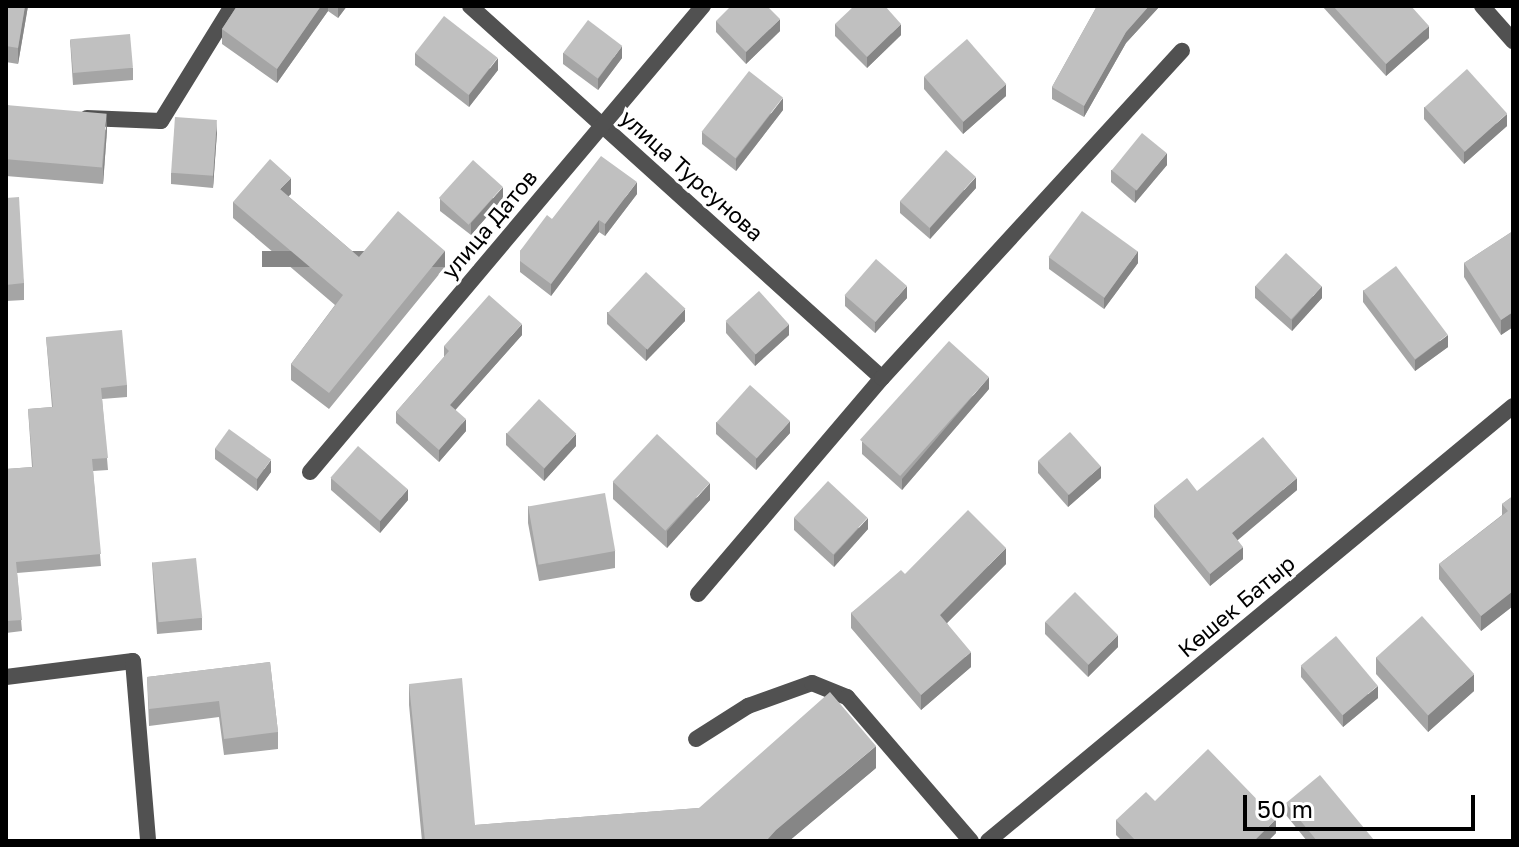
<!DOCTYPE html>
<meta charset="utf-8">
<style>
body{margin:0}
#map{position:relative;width:1519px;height:847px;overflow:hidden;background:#fff;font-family:"Golos Text",sans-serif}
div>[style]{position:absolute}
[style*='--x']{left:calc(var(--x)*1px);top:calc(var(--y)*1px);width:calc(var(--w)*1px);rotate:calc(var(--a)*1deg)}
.service>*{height:16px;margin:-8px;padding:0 8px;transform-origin:8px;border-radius:8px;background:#515151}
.minor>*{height:16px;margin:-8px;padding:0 8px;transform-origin:8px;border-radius:8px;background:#515151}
.tertiary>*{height:16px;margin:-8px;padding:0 8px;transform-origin:8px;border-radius:8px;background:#515151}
.wall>*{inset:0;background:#a5a5a5}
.shaded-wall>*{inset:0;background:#868686;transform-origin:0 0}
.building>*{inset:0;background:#c0c0c0;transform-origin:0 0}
span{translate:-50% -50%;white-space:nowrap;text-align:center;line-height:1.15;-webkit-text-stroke:6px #fff;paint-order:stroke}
.street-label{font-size:22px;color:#000}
.frame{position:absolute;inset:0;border:8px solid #000;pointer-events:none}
.scale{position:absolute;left:1243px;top:795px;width:232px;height:36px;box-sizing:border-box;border:4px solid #000;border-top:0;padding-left:10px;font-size:24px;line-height:28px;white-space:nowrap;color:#000;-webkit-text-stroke:6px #fff;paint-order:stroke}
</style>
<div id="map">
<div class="service">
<div style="--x:6;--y:677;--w:128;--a:-7.2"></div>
<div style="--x:133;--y:661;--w:181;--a:85.2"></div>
<div style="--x:696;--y:739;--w:62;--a:-32.4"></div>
<div style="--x:748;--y:706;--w:68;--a:-19.8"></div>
<div style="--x:812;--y:683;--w:38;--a:22"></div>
<div style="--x:847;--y:697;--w:190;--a:49.3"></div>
</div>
<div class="minor">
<div style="--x:470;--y:6;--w:555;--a:42.08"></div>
<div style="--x:87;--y:118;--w:74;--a:2.3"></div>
<div style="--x:161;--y:121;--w:135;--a:-58.3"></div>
<div style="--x:310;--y:472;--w:610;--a:-49.86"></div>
<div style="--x:698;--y:594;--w:284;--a:-49.6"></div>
<div style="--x:882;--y:378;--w:444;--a:-47.5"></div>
</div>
<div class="tertiary">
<div style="--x:1482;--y:6;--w:47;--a:48.5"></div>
<div style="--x:988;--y:841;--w:682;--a:-39.64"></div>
</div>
<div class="wall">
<div style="clip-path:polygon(6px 6px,28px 6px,18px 64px,6px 62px)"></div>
<div style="clip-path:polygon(237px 6px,347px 6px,338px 18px,328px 11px,277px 83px,222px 44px,222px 29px)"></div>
<div style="clip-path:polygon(1097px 6px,1160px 6px,1126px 43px,1084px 117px,1052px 99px,1052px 87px)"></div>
<div style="clip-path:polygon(1322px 6px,1411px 6px,1429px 38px,1386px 76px)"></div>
<div style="clip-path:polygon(716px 21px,780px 31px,746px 64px,716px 32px)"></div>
<div style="clip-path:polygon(835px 24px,901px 35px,867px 68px,835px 36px)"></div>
<div style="clip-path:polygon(70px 40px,133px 68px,133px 80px,73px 85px)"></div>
<div style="clip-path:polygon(415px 53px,498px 70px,469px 107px,415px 65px)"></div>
<div style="clip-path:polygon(563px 53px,622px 58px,598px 90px,563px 64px)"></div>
<div style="clip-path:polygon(924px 77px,1006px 96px,963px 134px,924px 89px)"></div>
<div style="clip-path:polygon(6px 105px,107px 130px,103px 184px,6px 176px)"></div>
<div style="clip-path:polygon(1424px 107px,1507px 126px,1464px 164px,1424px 119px)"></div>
<div style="clip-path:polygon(783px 110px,736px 171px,702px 144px,702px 132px)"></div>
<div style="clip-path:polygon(217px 132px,213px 188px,171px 184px,171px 173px)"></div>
<div style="clip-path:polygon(1167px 165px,1135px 203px,1111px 182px,1111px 170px)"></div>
<div style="clip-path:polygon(976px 188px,930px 239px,900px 213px,900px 201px)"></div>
<div style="clip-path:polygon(291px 194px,288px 196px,359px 257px,445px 267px,329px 409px,291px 380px,291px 364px,335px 305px,233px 218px,233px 202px)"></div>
<div style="clip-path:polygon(637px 194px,605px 236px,599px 232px,551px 296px,520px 272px,520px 251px,552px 219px)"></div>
<div style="clip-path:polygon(6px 198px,24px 283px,24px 300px,6px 301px)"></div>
<div style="clip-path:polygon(503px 198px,471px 235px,440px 211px,440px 199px)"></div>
<div style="clip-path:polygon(1513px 231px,1513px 327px,1501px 335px,1464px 277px,1464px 263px)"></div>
<div style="clip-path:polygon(1049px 257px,1138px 263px,1104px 309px,1049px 269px)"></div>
<div style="clip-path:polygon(1255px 286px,1322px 298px,1292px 331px,1255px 298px)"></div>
<div style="clip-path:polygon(1363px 290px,1448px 347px,1415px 371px,1363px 302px)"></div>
<div style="clip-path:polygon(845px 295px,907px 298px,875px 333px,845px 306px)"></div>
<div style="clip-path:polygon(607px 312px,685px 321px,646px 361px,607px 324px)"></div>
<div style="clip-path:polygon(726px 322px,789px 335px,755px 366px,726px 333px)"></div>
<div style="clip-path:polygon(522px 335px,455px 410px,466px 431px,439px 462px,396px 423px,396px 412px,444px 357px,444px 346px)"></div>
<div style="clip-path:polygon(46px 337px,127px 385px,127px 397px,102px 399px,108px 470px,93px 471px,101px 566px,17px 573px,22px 631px,6px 633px,6px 469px,32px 467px,28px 409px,52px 407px)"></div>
<div style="clip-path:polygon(989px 389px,902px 490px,862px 454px,862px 442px)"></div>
<div style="clip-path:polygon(716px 422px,790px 433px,756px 470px,716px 434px)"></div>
<div style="clip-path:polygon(506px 433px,576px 446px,544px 481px,506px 445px)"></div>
<div style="clip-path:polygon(215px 448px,271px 472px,257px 491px,215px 459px)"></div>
<div style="clip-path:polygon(1038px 461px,1101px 478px,1068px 507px,1038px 473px)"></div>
<div style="clip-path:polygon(331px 478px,408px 500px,380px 533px,331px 490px)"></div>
<div style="clip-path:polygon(613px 482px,710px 500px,667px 548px,613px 499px)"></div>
<div style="clip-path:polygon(1297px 490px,1237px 540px,1243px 559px,1210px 586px,1154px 517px,1154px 505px,1197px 491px)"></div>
<div style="clip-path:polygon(1513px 496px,1513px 606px,1481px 631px,1439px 579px,1439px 564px,1502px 515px,1502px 504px)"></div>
<div style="clip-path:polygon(528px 506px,615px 551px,615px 568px,539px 581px,528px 523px)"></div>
<div style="clip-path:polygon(794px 518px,868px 529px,834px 567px,794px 530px)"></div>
<div style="clip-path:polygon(152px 562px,202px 618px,202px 630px,157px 634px)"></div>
<div style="clip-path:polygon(1006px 564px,947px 623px,971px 667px,921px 710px,851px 628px,851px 613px,905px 574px)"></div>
<div style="clip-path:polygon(1045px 622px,1118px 647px,1088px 677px,1045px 634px)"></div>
<div style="clip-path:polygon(1376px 657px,1474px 691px,1428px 732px,1376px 674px)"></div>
<div style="clip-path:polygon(270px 662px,278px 732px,278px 749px,224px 755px,219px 717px,149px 726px,147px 677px)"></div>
<div style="clip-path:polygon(1301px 666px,1378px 698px,1343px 727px,1301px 677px)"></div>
<div style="clip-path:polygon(409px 684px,475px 825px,699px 808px,876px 768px,789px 841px,422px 841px,409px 705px)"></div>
<div style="clip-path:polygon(1155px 801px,1276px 833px,1268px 841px,1122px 841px,1116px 835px,1116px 820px)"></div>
<div style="clip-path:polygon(1286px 803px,1374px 841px,1307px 841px,1286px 815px)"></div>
</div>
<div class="shaded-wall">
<div style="clip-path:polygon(25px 6px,28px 6px,18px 64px,18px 48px)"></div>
<div style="clip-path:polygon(321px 6px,328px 6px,328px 11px,277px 83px,277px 69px)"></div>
<div style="clip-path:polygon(338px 6px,347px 6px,338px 18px)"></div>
<div style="clip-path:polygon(1149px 6px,1160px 6px,1126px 43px,1084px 117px,1084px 106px,1126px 32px)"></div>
<div style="clip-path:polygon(780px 19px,780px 31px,746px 64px,746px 52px)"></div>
<div style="clip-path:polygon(901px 24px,901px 35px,867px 68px,867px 57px)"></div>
<div style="clip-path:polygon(1429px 26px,1429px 38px,1386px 76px,1386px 64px)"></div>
<div style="clip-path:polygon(622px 46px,622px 58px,598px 90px,598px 79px)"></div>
<div style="clip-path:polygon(498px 58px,498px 70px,469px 107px,469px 95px)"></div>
<div style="clip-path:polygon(1006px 84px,1006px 96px,963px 134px,963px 122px)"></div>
<div style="clip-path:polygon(783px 98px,783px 110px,736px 171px,736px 159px)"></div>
<div style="clip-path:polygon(107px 113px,107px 130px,103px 184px,103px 167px)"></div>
<div style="clip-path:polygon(1507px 114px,1507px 126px,1464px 164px,1464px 152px)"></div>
<div style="clip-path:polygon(217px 120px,217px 132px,213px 188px,213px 176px)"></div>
<div style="clip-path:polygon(1167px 153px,1167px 165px,1135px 203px,1135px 191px)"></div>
<div style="clip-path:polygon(976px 177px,976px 188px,930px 239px,930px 228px)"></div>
<div style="clip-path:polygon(291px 178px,291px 194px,280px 205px,280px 189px)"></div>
<div style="clip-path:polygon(637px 182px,637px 194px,605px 236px,605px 224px)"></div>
<div style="clip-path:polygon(503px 187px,503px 198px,471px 235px,471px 223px)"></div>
<div style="clip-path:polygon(599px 220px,599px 232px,551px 296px,551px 284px)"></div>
<div style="left:445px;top:251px;width:16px;height:183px;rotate:90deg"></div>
<div style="clip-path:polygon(1138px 251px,1138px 263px,1104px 309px,1104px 298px)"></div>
<div style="clip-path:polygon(907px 286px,907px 298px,875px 333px,875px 322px)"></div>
<div style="clip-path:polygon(1322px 286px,1322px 298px,1292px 331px,1292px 320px)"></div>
<div style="clip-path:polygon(685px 309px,685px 321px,646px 361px,646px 349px)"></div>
<div style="clip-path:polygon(1513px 312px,1513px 327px,1501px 335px,1501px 320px)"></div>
<div style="clip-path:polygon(522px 324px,522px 335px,450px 416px,450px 405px)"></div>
<div style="clip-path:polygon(789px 324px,789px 335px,755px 366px,755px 354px)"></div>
<div style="clip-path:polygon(1448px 335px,1448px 347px,1415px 371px,1415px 360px)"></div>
<div style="clip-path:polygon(989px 377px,989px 389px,902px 490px,902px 479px)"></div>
<div style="clip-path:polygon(466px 419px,466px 431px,439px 462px,439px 450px)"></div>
<div style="clip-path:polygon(790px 421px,790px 433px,756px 470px,756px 459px)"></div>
<div style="clip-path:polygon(576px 434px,576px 446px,544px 481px,544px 469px)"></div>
<div style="clip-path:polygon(271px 460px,271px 472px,257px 491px,257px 479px)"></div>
<div style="clip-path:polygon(1101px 466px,1101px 478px,1068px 507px,1068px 495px)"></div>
<div style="clip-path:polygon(1297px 478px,1297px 490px,1232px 545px,1232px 533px)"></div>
<div style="clip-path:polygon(710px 483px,710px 500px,667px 548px,667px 531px)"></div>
<div style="clip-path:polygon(408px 489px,408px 500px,380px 533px,380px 521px)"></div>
<div style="clip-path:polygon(868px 518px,868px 529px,834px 567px,834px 555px)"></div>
<div style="clip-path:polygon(1243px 547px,1243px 559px,1210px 586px,1210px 574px)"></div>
<div style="clip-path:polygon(1006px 548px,1006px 564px,940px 630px,940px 615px)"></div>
<div style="clip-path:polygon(1513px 591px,1513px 606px,1481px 631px,1481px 616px)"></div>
<div style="clip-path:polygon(1118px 635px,1118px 647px,1088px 677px,1088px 665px)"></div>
<div style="clip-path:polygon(971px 652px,971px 667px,921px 710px,921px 695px)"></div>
<div style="clip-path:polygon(1474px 674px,1474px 691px,1428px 732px,1428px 715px)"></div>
<div style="clip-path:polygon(1378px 686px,1378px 698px,1343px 727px,1343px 715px)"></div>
<div style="clip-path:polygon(876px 746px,876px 768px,789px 841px,766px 841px,776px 830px)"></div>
<div style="clip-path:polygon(1276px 819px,1276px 833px,1268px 841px,1254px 841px)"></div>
</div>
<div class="building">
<div style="clip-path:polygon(6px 6px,25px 6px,18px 48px,6px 46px)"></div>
<div style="clip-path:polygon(237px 6px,321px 6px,277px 69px,222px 29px)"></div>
<div style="clip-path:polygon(731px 6px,767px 6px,780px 19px,746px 52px,716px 21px)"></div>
<div style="clip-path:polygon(854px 6px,885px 6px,901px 24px,867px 57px,835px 24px)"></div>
<div style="clip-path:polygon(1097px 6px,1149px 6px,1126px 32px,1084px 106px,1052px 87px)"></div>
<div style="clip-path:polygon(1333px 6px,1411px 6px,1429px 26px,1386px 64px)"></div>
<div style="left:444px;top:16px;width:68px;height:47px;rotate:38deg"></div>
<div style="left:588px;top:20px;width:43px;height:41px;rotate:37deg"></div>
<div style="left:130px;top:34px;width:34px;height:60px;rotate:85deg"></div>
<div style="left:967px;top:39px;width:60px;height:57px;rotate:49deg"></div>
<div style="left:1467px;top:69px;width:60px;height:57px;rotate:48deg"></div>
<div style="left:749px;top:71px;width:43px;height:77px;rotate:38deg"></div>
<div style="left:6px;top:105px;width:101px;height:54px;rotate:5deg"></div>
<div style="left:175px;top:117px;width:42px;height:56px;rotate:4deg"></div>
<div style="left:1142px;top:133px;width:32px;height:48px;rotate:39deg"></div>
<div style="left:946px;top:150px;width:40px;height:69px;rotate:42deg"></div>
<div style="clip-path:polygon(601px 156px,637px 182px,605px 224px,599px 220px,551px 284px,520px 261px,520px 251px,547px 215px,552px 219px)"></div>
<div style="clip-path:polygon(270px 159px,291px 178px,280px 189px,359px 257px,398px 211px,445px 251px,329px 393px,291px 364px,343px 295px,233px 202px)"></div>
<div style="left:473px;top:160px;width:40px;height:51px;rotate:42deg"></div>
<div style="clip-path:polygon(19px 197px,24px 283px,6px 285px,6px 198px)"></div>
<div style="left:1082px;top:211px;width:69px;height:57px;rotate:36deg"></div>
<div style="clip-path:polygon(1513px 231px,1513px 312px,1501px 320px,1464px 263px)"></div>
<div style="left:1286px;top:253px;width:49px;height:45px;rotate:43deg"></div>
<div style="left:876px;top:259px;width:41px;height:48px;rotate:41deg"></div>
<div style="left:1396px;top:266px;width:86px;height:41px;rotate:53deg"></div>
<div style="left:646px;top:272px;width:54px;height:56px;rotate:43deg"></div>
<div style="left:759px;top:291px;width:45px;height:45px;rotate:48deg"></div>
<div style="clip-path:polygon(489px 295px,522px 324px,450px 405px,466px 419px,439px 450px,396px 412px,449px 351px,444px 346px)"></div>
<div style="clip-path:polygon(122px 330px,127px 385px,101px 388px,108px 458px,92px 459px,101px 554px,16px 562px,22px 620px,6px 621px,6px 469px,33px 467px,28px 409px,53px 407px,46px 337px)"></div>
<div style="left:949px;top:341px;width:54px;height:133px;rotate:42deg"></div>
<div style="left:750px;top:385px;width:54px;height:50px;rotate:42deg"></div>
<div style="left:539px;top:399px;width:51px;height:47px;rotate:43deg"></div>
<div style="left:229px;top:429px;width:52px;height:24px;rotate:36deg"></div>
<div style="left:1070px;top:432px;width:46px;height:43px;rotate:48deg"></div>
<div style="left:657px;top:434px;width:72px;height:65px;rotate:43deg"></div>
<div style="clip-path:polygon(1263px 437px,1297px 478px,1232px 533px,1243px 547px,1210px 574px,1154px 505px,1187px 478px,1197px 491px)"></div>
<div style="left:358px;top:446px;width:66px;height:42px;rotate:41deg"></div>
<div style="left:828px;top:481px;width:54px;height:50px;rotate:43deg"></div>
<div style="left:605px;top:493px;width:59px;height:78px;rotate:80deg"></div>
<div style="clip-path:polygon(1513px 496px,1513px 591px,1481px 616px,1439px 564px,1508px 511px,1502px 504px)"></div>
<div style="clip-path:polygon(968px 510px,1006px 548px,940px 615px,971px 652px,921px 695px,851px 613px,901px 570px,905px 574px)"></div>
<div style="left:196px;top:558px;width:60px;height:44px;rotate:84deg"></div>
<div style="left:1075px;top:592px;width:61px;height:42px;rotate:45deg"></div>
<div style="left:1422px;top:616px;width:78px;height:62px;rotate:48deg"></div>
<div style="left:1336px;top:636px;width:65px;height:46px;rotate:50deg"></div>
<div style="clip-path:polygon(270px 662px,278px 732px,224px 739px,219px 701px,149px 709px,147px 677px)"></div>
<div style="clip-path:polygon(462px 678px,475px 825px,699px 808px,830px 692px,876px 746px,776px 830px,766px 841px,425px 841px,409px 684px)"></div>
<div style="clip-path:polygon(1208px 749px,1276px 819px,1254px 841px,1234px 841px,1232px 839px,1230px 841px,1136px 841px,1116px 820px,1146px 792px,1155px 801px)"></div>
<div style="clip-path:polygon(1320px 775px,1374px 840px,1372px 841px,1317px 841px,1286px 803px)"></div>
</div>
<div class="street-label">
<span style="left:692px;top:175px;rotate:42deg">улица Турсунова</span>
<span style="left:489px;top:224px;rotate:-50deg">улица Датов</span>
<span style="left:1236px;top:606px;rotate:-40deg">Көшек Батыр</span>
</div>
<div class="frame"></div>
<div class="scale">50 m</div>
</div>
